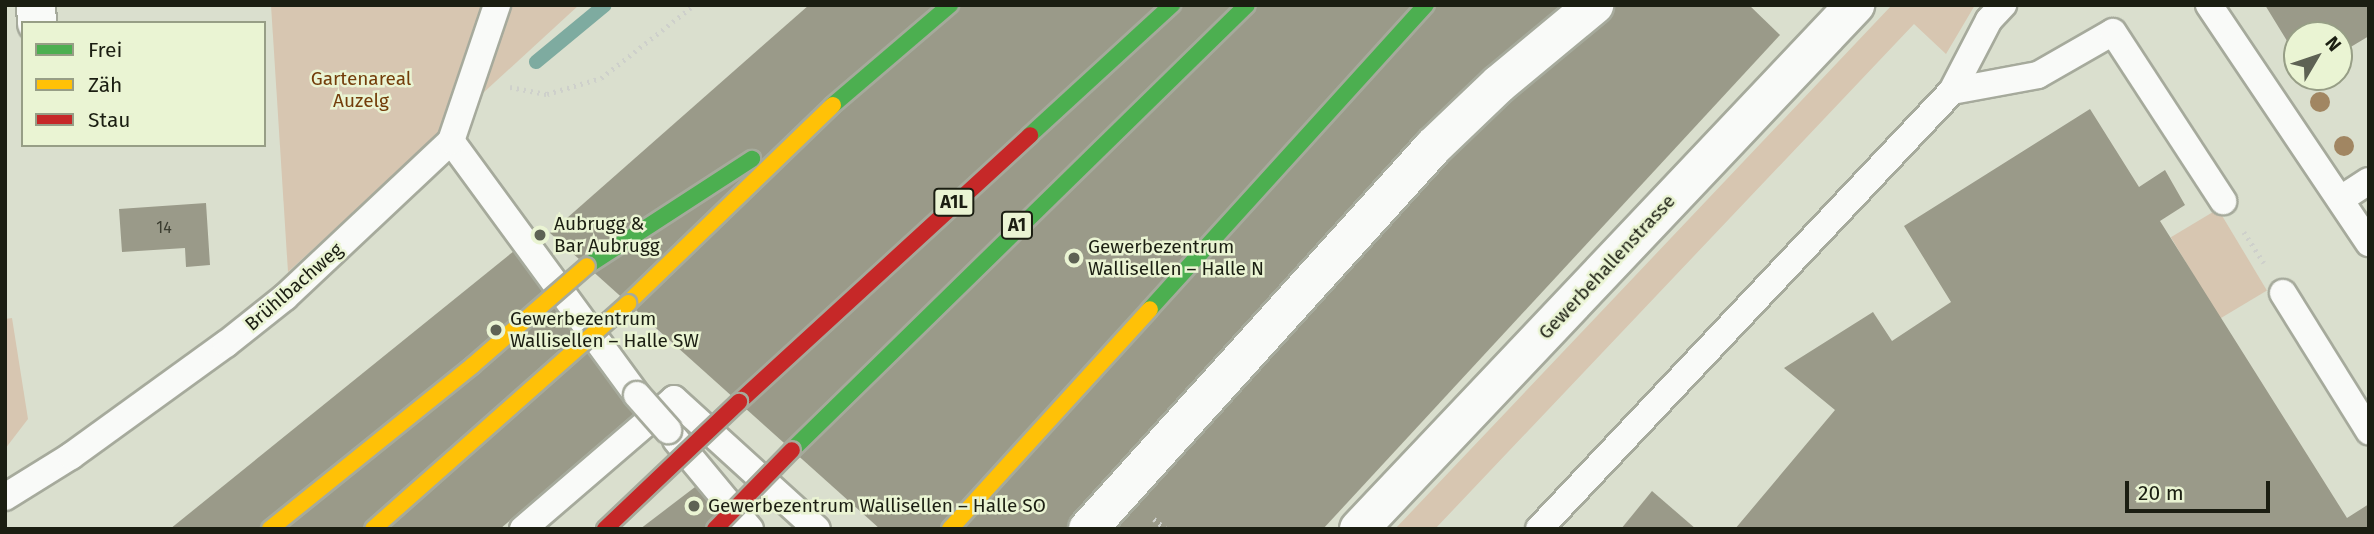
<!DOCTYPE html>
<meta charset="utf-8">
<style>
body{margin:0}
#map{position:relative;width:2374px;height:534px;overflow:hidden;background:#dadfce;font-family:"Fira Sans",sans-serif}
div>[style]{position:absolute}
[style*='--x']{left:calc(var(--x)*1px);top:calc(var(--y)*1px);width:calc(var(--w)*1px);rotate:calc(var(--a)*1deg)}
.green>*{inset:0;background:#d7c6b1;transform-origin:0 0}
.stream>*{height:14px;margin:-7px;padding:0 7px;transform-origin:7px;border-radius:7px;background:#7eaba0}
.building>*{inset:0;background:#9a9a89}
.path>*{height:4.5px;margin-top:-2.25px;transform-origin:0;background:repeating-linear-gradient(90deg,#ced0cb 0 2px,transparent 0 7px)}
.roads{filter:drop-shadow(2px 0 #a6aa9c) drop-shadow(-2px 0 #a6aa9c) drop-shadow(0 2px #a6aa9c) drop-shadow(0 -2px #a6aa9c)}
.lane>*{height:26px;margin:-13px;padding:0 13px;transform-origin:13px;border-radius:13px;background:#f9faf8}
.street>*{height:38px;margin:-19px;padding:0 19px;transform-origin:19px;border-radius:19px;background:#f9faf8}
.fast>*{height:16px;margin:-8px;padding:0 8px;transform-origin:8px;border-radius:8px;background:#4caf50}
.slow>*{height:16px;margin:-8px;padding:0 8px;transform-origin:8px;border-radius:8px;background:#ffc107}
.jam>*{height:16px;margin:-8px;padding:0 8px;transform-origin:8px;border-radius:8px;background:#c62828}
.bridges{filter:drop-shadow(2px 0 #a6aa9c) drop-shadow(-2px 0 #a6aa9c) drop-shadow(0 2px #a6aa9c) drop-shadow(0 -2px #a6aa9c)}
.lane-bridge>*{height:26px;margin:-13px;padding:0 13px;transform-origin:13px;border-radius:13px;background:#f9faf8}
.slow-bridge>*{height:16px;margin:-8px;padding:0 8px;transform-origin:8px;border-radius:8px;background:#ffc107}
.jam-bridge>*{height:16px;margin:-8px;padding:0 8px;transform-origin:8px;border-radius:8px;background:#c62828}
.trees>*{width:20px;height:20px;margin:-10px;border-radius:50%;background:#a18662}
.dots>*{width:19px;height:19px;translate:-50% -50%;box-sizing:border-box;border:4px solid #eaf4d3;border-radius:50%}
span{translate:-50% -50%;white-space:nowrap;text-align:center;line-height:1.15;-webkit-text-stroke:5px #eaf4d3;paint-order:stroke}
.number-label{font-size:16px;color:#3b3d30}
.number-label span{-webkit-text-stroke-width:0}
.shield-label span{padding:2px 5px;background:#eaf4d3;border:2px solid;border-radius:5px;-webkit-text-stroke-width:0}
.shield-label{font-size:18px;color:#1b1e12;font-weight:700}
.park-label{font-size:19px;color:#733d0a}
.poi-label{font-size:19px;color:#1b1e12}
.left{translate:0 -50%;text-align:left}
.street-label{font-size:19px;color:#1b1e12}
.frame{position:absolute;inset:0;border:7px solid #1b1e12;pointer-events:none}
.legend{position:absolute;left:21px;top:21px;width:245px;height:126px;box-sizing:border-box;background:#eaf4d3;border:2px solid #979e86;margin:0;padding:9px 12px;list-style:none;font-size:21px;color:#1b1e12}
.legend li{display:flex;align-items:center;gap:14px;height:35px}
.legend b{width:35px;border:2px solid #979e86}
.north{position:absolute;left:2283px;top:21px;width:70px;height:70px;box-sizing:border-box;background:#eaf4d3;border:2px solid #979e86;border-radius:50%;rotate:51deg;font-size:19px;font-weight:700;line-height:28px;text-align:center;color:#1b1e12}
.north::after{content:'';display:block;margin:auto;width:24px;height:32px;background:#5e6254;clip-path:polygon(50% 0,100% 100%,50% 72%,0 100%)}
.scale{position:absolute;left:2125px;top:481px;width:145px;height:32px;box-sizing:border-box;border:4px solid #1b1e12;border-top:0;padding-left:9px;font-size:21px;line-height:24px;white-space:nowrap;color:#1b1e12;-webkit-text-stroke:5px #eaf4d3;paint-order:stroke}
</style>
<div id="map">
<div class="green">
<div style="clip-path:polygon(271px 5px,579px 5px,288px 272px)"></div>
<div style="clip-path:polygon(1892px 5px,1975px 5px,1946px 54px,1914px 24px,1435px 529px,1395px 529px)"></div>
<div style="left:2218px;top:209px;width:95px;height:55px;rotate:59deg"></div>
<div style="clip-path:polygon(12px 318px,28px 419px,5px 449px,5px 319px)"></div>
</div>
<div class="stream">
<div style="--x:536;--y:62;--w:89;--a:-39.6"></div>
</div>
<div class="building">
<div style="clip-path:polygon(809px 5px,1749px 5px,1780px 35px,1323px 529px,880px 529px,550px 233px)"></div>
<div style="clip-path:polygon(2265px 5px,2369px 5px,2369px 36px,2339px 54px,2339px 35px,2297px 35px,2297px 57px)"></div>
<div style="clip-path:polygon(2090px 109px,2139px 187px,2165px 170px,2185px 205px,2160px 221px,2347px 518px,2369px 504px,2369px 529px,1735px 529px,1835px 410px,1784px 368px,1873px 312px,1892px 341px,1951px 302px,1904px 226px)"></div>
<div style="clip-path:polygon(206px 203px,210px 265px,186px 267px,185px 248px,122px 252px,119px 209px)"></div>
<div style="clip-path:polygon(514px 251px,638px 410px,500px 529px,170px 529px)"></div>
<div style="clip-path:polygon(699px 484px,739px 529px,640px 529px)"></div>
<div style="clip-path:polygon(1652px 491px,1696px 529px,1621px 529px)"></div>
</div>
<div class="path">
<div style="--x:510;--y:87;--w:38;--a:11"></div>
<div style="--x:547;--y:94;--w:56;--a:-16.5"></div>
<div style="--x:601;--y:78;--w:118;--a:-38.1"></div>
<div style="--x:2244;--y:232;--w:37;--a:57"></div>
<div style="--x:1154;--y:519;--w:16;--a:40"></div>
</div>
<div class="roads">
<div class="lane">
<div style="--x:2209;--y:5;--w:287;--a:56.1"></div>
<div style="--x:1952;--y:91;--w:87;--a:-10.5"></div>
<div style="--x:2038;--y:75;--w:86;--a:-29.8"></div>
<div style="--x:2113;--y:32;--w:202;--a:56.9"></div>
<div style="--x:451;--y:141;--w:315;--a:53.8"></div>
<div style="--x:2341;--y:199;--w:33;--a:-33"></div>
<div style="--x:2283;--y:293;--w:163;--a:58.1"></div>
<div style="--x:676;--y:440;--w:116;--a:50.3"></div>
<div style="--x:5;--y:497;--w:78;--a:-31.8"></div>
<div style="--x:71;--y:456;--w:191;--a:-35.9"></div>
<div style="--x:226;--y:344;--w:75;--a:-38.5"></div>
<div style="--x:285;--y:297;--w:228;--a:-43.2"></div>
<div style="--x:451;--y:141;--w:144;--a:-71.3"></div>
<div style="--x:523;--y:529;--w:199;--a:-40.7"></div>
<div style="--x:674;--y:399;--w:193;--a:42.3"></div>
<div style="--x:1539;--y:529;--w:602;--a:-46.68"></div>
<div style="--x:1952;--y:91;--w:80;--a:-62.5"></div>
<div style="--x:1989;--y:20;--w:21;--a:-47"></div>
</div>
<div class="street">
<div style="--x:36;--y:5;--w:18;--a:87"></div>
<div style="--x:1088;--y:529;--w:515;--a:-47.91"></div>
<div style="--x:1433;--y:147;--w:91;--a:-43.7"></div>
<div style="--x:1499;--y:84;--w:124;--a:-39.7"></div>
<div style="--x:1359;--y:529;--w:722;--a:-46.57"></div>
</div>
<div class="fast">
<div style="--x:833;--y:105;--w:154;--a:-40.5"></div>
<div style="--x:1030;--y:135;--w:193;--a:-42.5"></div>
<div style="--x:587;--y:266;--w:197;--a:-33"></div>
<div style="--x:1150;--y:309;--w:411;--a:-47.8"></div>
<div style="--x:792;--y:450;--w:636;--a:-44.36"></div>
</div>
<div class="slow">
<div style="--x:628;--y:303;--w:285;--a:-44"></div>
<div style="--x:950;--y:529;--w:297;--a:-47.7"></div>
</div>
<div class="jam">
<div style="--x:739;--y:402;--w:395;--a:-42.5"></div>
</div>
</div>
<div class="bridges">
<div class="lane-bridge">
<div style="--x:637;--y:395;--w:47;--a:48.5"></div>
</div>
<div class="slow-bridge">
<div style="--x:270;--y:529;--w:260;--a:-38.9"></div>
<div style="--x:472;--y:366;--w:152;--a:-41"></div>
<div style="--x:373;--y:529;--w:341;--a:-41.5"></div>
</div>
<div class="jam-bridge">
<div style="--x:605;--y:529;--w:185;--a:-43.5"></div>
<div style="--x:715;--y:529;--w:110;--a:-45.7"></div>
</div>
</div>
<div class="trees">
<div style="left:2320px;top:102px"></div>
<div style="left:2344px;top:146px"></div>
</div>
<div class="dots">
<div style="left:540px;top:235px;background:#5e6254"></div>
<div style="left:1074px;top:258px;background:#5e6254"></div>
<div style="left:496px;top:330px;background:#5e6254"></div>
<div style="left:694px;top:506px;background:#5e6254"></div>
</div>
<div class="number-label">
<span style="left:164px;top:228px">14</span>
</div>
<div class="shield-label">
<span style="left:954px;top:202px">A1L</span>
<span style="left:1017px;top:225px">A1</span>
</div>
<div class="park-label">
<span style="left:361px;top:90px">Gartenareal<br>Auzelg</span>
</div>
<div class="poi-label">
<span class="left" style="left:554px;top:235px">Aubrugg &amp;<br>Bar Aubrugg</span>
<span class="left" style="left:1088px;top:258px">Gewerbezentrum<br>Wallisellen – Halle N</span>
<span class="left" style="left:510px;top:330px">Gewerbezentrum<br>Wallisellen – Halle SW</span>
<span class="left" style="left:708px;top:506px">Gewerbezentrum Wallisellen – Halle SO</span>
</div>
<div class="street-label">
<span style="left:1607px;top:267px;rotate:-47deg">Gewerbehallenstrasse</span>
<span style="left:294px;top:287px;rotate:-41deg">Brühlbachweg</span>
</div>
<div class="frame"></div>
<ul class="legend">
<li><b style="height:9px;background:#4caf50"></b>Frei</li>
<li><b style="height:9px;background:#ffc107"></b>Zäh</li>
<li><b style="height:9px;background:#c62828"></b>Stau</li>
</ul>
<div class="north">N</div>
<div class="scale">20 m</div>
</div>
